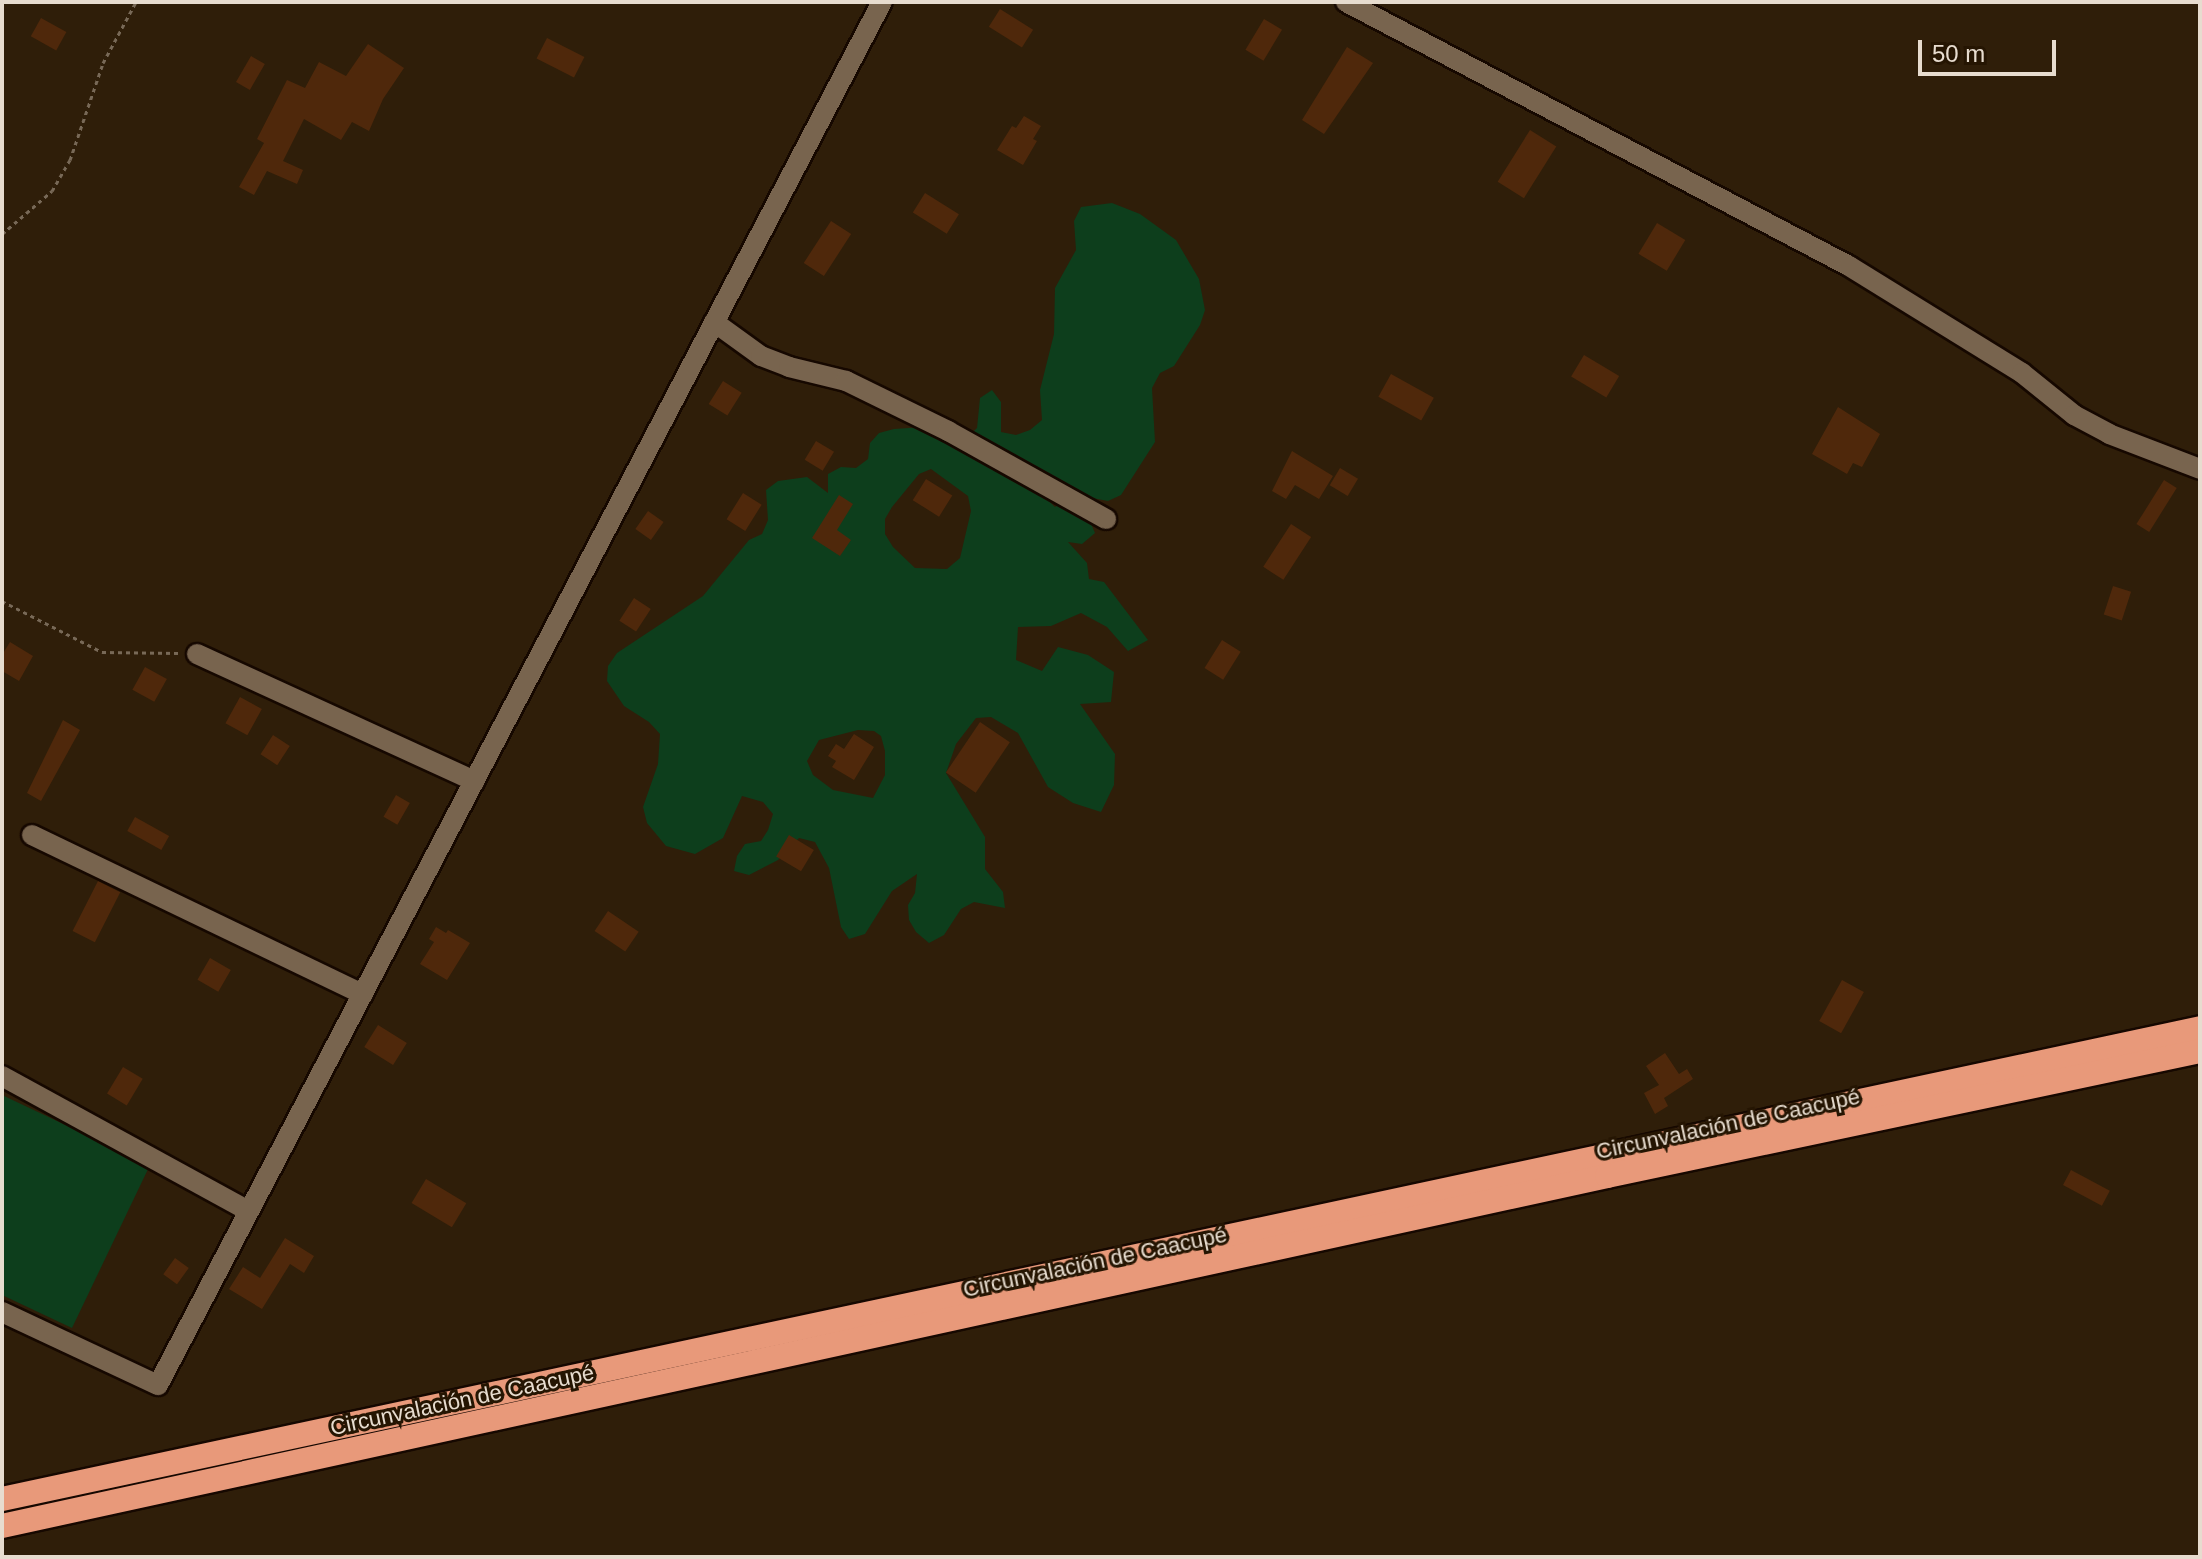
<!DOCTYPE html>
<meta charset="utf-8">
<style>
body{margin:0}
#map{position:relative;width:2202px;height:1559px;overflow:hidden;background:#2f1e09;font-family:Arial,sans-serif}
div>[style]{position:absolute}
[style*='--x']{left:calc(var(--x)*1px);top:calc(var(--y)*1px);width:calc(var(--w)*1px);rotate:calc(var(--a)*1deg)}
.green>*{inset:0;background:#0d3e1c}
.building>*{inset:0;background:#4f280b;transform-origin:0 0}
.path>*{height:3px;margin-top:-1.5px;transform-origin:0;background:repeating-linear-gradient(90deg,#786957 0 4px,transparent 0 8px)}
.roads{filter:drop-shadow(2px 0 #160800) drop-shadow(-2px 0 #160800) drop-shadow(0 2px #160800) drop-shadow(0 -2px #160800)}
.street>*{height:20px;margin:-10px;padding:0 10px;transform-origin:10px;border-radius:10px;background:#78644e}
.highway>*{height:24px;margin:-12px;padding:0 12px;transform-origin:12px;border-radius:12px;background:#e8997a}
span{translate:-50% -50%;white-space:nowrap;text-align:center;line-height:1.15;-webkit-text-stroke:6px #251502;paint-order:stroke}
.street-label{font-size:22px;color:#e7dccf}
.frame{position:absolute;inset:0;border:4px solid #e7dccf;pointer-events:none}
.scale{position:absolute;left:1918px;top:40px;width:138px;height:36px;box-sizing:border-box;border:4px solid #e7dccf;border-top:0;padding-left:10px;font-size:24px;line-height:28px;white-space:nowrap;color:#e7dccf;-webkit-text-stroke:6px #251502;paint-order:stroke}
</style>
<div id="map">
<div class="green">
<div style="clip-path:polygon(evenodd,1112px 203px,1140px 214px,1176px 240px,1199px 279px,1205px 310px,1200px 325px,1174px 366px,1160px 373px,1152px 388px,1155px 442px,1121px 495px,1108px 501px,1034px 487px,1055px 507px,1067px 498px,1089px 519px,1095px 533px,1082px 544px,1068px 542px,1087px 563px,1089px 579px,1104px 582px,1148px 640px,1128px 651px,1107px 627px,1081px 613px,1051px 626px,1018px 627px,1016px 660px,1042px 671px,1058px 647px,1088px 655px,1114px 672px,1111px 702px,1080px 704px,1115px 754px,1114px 785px,1101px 812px,1073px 803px,1048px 787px,1018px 733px,991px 717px,976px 718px,956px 744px,946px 773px,985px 837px,985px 869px,1003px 892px,1005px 908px,974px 902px,961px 909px,944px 935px,929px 943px,916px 932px,909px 920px,908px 905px,915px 893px,917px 874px,892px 891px,865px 934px,849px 939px,841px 927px,829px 868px,815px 842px,799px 838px,778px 860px,749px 875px,734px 871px,737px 856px,745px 844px,761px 841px,768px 830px,773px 814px,763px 802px,742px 796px,723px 838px,695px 854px,666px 846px,647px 823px,643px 807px,658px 764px,660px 734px,649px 722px,624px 706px,607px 681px,608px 666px,617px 653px,703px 596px,749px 540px,762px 534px,768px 520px,766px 490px,778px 481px,807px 477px,828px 493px,828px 474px,841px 467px,856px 468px,868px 459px,870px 443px,879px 433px,894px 429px,939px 426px,961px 444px,977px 428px,980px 398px,992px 390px,1001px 402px,1001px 432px,1016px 435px,1030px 430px,1042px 420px,1040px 390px,1054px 334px,1055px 288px,1076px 250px,1074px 221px,1081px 207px,1112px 203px,931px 469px,968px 496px,971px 511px,960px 558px,947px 569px,915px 568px,893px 547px,885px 534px,885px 519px,892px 507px,919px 474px,931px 469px,1112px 203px,858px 730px,874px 731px,881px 736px,885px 751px,885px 775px,873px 798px,833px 790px,813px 775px,807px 761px,819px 740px,858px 730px)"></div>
<div style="clip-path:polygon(2px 1095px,150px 1165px,72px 1328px,2px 1295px)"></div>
</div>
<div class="building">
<div style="left:1000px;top:9px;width:39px;height:21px;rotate:32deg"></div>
<div style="left:41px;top:18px;width:29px;height:21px;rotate:29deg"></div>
<div style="left:1264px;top:19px;width:21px;height:36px;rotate:31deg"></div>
<div style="left:547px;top:38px;width:42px;height:23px;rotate:27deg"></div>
<div style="clip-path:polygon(368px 44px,404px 68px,383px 99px,369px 131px,352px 122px,341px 140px,304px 119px,283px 161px,303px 170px,297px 184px,267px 171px,254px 195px,239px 187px,264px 143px,257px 139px,287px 80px,305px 88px,319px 62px,346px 76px)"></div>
<div style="clip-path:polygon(1347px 47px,1373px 63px,1324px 134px,1302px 120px)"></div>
<div style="left:251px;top:56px;width:16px;height:30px;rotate:30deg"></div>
<div style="clip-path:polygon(1024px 116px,1041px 126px,1033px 139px,1037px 141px,1023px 165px,997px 150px,1012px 126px,1016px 128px)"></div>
<div style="left:1530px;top:130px;width:31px;height:61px;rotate:32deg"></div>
<div style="left:925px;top:193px;width:40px;height:23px;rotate:32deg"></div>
<div style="left:831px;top:221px;width:24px;height:50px;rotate:33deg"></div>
<div style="left:1657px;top:223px;width:33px;height:36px;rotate:31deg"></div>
<div style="left:1584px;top:355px;width:41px;height:25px;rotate:31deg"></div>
<div style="left:1391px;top:374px;width:49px;height:26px;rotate:29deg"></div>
<div style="left:723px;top:381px;width:22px;height:27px;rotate:32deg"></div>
<div style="clip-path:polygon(1838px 407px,1880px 434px,1862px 467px,1853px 463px,1847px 474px,1812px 454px)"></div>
<div style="left:816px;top:441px;width:21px;height:22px;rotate:31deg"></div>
<div style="clip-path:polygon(1292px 451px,1333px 476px,1319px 499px,1295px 485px,1286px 499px,1272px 491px)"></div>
<div style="left:1340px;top:468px;width:21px;height:20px;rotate:31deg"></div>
<div style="left:926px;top:479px;width:31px;height:25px;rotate:32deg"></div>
<div style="left:2164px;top:480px;width:15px;height:52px;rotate:32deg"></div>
<div style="left:743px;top:493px;width:22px;height:31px;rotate:32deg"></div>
<div style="clip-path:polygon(839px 495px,853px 504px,837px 530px,851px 540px,840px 556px,812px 538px)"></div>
<div style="left:648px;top:511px;width:19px;height:22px;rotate:35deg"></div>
<div style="left:1291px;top:524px;width:24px;height:51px;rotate:33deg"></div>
<div style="left:2113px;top:586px;width:19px;height:30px;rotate:18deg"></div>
<div style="left:634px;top:598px;width:20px;height:27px;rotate:33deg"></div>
<div style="left:1222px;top:640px;width:22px;height:33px;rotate:32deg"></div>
<div style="clip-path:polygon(10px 642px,33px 656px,19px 681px,2px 671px,2px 655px)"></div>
<div style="left:145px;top:667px;width:25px;height:26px;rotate:29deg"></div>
<div style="left:240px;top:697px;width:25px;height:30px;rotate:29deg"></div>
<div style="clip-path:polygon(63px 720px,80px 730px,41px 801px,27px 793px)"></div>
<div style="left:980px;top:722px;width:36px;height:61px;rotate:34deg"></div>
<div style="clip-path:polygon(854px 734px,874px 747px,854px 780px,832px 767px,836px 761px,828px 756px,836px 744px,844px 749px)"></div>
<div style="left:273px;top:735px;width:20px;height:23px;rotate:33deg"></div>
<div style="left:396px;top:795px;width:16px;height:25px;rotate:30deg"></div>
<div style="left:135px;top:817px;width:39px;height:16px;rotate:29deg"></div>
<div style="left:789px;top:835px;width:29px;height:25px;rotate:31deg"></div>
<div style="left:98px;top:881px;width:25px;height:56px;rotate:27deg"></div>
<div style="left:608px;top:911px;width:37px;height:24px;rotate:34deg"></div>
<div style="clip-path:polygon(436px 927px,446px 933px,448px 930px,470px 943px,447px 980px,420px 964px,434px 942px,429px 939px)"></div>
<div style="left:210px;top:958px;width:24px;height:25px;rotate:30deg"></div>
<div style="left:1842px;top:980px;width:25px;height:47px;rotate:29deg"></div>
<div style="left:378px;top:1025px;width:34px;height:26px;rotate:32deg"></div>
<div style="clip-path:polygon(1665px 1053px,1679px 1074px,1687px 1069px,1693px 1079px,1664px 1098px,1668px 1106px,1655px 1114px,1644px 1093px,1659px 1085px,1646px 1066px)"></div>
<div style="left:123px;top:1067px;width:23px;height:31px;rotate:31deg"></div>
<div style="left:2071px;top:1170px;width:44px;height:17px;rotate:28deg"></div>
<div style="left:426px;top:1179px;width:47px;height:28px;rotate:31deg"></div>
<div style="clip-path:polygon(285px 1238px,314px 1256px,304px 1273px,290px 1264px,262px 1309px,229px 1289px,243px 1267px,260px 1278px)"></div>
<div style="left:175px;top:1258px;width:17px;height:20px;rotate:36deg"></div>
</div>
<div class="path">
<div style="--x:2;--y:234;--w:66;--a:-40.7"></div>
<div style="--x:52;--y:191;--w:36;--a:-60"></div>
<div style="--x:70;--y:160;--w:102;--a:-71.2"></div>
<div style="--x:103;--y:63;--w:69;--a:-61.6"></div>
<div style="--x:2;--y:601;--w:112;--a:27"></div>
<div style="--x:102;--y:652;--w:76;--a:0.8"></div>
</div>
<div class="roads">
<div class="street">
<div style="--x:1346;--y:2;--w:568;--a:27.69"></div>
<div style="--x:1849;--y:266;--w:203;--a:31.7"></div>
<div style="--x:2022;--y:373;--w:67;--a:38.9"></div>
<div style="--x:2074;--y:415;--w:40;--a:28"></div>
<div style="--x:2109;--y:434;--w:97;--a:21"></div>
<div style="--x:714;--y:322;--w:58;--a:35.9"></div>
<div style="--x:761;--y:356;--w:30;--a:21"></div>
<div style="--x:789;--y:367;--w:59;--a:13.8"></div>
<div style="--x:846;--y:381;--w:114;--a:26.1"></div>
<div style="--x:948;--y:431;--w:181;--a:29.1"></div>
<div style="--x:197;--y:654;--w:305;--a:24.6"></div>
<div style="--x:32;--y:835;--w:367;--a:25.7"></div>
<div style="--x:2;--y:1076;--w:281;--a:28.7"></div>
<div style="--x:2;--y:1312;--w:172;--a:25.1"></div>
<div style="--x:158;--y:1385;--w:1561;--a:-62.37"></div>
</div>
<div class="highway">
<div style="--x:2;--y:1499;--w:2248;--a:-12.09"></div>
<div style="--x:2;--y:1526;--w:1643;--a:-12.3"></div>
<div style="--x:1607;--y:1176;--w:606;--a:-11.9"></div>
</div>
</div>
<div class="street-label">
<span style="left:1728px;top:1124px;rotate:-12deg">Circunvalación de Caacupé</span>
<span style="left:1095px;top:1262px;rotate:-12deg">Circunvalación de Caacupé</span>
<span style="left:462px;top:1400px;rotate:-12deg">Circunvalación de Caacupé</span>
</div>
<div class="frame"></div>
<div class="scale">50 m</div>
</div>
